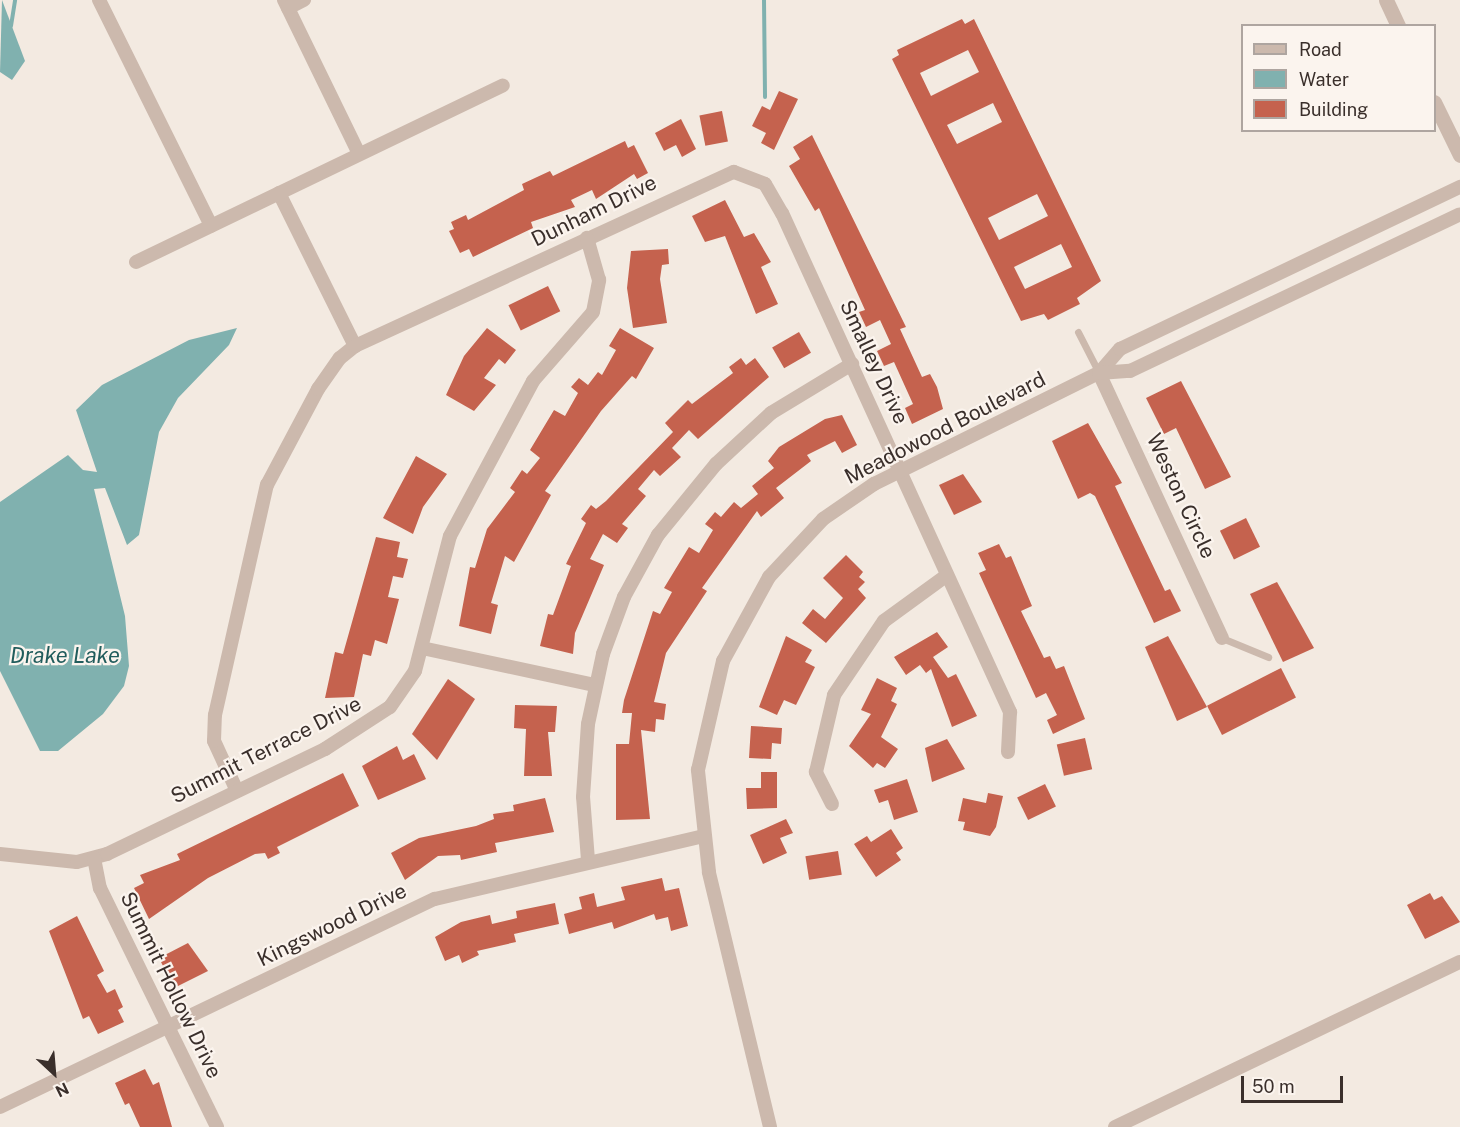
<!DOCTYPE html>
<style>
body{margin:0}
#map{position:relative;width:1460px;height:1127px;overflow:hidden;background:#f3eae1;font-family:"Public Sans",sans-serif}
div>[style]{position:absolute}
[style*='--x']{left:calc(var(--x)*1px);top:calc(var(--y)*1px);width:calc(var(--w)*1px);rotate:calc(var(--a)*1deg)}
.water>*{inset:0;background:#80b1af}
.stream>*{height:4px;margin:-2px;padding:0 2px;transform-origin:2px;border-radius:2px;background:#80b1af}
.building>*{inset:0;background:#c5624e;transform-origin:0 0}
.service>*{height:7px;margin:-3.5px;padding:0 3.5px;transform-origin:3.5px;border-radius:3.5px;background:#ccb9ad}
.minor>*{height:14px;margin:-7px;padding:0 7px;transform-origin:7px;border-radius:7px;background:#ccb9ad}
.tertiary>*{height:15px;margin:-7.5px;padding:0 7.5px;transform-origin:7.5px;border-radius:7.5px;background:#ccb9ad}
span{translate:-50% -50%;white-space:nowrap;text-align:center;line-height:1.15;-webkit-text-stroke:4.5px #fbf4ee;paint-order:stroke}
.street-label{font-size:21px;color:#3a2f2b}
.water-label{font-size:22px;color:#215c5c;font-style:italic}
.legend{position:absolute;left:1241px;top:24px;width:195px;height:108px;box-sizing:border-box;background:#fbf4ee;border:2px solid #aea5a0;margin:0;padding:8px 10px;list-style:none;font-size:18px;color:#3a2f2b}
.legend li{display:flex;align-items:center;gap:12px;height:30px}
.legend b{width:30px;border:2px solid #aea5a0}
.north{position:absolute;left:24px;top:1043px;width:60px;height:60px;-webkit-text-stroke:4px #fbf4ee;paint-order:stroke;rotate:154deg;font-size:16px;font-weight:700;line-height:24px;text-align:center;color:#3a2f2b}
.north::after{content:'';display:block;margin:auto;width:21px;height:27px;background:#3a2f2b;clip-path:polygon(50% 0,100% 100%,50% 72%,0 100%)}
.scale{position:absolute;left:1241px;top:1076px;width:102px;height:27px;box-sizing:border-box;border:3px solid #3a2f2b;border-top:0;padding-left:8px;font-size:18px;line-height:21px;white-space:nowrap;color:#3a2f2b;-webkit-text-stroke:4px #fbf4ee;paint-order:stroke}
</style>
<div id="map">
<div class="water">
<div style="clip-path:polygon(2px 0,25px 61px,12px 80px,0 72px)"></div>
<div style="clip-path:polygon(237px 328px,229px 345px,178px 398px,159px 432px,139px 535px,127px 545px,105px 488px,94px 489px,125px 616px,129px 666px,124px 686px,103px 714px,58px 751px,40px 751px,0 671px,0 502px,68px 455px,83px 470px,97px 472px,76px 410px,102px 385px,189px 340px)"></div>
</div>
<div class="stream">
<div style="--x:764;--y:0;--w:97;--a:89.4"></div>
<div style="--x:11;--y:26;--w:26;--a:-81"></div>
</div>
<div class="building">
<div style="clip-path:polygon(evenodd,962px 19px,965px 24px,974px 19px,1101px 281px,1077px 298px,1080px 304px,1048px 320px,1044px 314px,1021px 321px,892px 59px,899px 55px,897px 50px,962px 19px,968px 50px,979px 72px,931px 96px,920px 73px,968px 50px,962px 19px,993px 103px,1002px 122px,957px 144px,947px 125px,993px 103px,962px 19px,1037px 194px,1048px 216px,999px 240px,988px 218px,1037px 194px,962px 19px,1061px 244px,1072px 267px,1025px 289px,1014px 267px,1061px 244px)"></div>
<div style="clip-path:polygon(779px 91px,798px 99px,774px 150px,761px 143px,766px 133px,752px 126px,762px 106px,770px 110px)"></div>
<div style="left:722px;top:111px;width:31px;height:23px;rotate:79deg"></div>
<div style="clip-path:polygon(681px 119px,696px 149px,682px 157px,676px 145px,664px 151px,655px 133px)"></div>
<div style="clip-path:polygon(812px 135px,906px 327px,900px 329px,922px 377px,930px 374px,937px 387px,943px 409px,912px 424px,905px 408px,913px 404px,894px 362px,884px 366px,877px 351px,891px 344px,880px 320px,866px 327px,859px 312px,865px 310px,819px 208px,815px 211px,789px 166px,800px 159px,793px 147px)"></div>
<div style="clip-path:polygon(625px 141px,628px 148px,634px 145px,648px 173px,637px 179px,634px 174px,596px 199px,592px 190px,571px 200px,575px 207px,531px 222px,533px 228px,473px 257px,469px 249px,460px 253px,449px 231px,454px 229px,451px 222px,466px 215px,468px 220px,524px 190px,522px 184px,550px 171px,553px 176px)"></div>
<div style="clip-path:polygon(725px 200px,744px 237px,754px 233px,771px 262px,761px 267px,778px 304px,756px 314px,725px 236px,705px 242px,692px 216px)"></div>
<div style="clip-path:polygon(668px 249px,669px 264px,662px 265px,660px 279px,667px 323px,633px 328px,627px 288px,631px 251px)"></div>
<div style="left:548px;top:286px;width:28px;height:44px;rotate:64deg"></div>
<div style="clip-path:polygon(487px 328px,516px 350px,505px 364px,499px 359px,484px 378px,496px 385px,474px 411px,446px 395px,464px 356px)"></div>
<div style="clip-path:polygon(620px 328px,654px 348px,636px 379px,632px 376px,601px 411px,545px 491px,551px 495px,514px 562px,505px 556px,491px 603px,498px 605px,491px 634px,459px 626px,470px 567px,475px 568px,487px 529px,515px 492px,510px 488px,522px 470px,527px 474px,540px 458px,530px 450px,554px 410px,565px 416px,578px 393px,571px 387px,579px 378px,588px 385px,598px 372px,602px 375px,616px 350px,609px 346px)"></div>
<div style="left:799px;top:332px;width:24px;height:31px;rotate:60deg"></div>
<div style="clip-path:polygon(741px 358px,746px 365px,755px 358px,769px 377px,698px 439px,689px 430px,672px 448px,681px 457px,660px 476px,654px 470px,638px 489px,646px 496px,622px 524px,628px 528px,617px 543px,603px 534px,590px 559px,604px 565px,575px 633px,573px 654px,540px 646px,548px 614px,553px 615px,571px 566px,566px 564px,586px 523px,581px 519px,591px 505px,596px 509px,606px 501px,673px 432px,665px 423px,688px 400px,692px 404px,733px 373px,729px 367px)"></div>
<div style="clip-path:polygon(1181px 381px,1231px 477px,1205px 489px,1176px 428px,1164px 434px,1146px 398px)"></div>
<div style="clip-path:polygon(842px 415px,857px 445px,842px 453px,835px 441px,807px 455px,811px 461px,776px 488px,784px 498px,761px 517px,757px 511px,702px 588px,707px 591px,666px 653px,654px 702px,666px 704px,664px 720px,656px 719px,655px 732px,641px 730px,650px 819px,616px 820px,616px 744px,629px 744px,632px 713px,622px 713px,624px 700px,653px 611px,660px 614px,672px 592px,664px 588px,689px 547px,699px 553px,713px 530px,705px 524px,715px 512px,721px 517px,734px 502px,741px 508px,758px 494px,752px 486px,774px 468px,768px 461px,779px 447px,825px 419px)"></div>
<div style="clip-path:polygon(1088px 423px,1122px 483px,1115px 486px,1165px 591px,1170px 589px,1181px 611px,1154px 623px,1095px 496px,1090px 493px,1078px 499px,1052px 441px)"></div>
<div style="clip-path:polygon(416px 456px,447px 474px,423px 507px,413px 534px,383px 518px)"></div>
<div style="clip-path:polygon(963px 474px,982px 502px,954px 515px,939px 485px)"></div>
<div style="left:1246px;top:518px;width:32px;height:29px;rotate:64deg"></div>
<div style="clip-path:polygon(376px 537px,400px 542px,397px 557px,408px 559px,403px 578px,393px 576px,388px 597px,399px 599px,387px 644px,375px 640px,371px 656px,363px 654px,354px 697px,325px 698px,335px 652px,343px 654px)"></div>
<div style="clip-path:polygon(999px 544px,1006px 558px,1011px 556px,1032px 606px,1021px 611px,1044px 658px,1050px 656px,1056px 669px,1064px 666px,1085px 719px,1053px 734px,1047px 720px,1057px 715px,1046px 693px,1036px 698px,979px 573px,986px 570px,978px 553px)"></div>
<div style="clip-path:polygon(846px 555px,863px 572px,859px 577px,865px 582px,858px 589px,866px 598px,826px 643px,802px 623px,813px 609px,825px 619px,843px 598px,823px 578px)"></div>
<div style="clip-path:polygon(1277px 582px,1314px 648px,1283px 662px,1250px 594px)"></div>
<div style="clip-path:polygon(937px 632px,948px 647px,933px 657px,948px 678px,956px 674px,977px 716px,952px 727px,931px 669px,926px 673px,920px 665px,906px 675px,894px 657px)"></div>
<div style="clip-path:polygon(786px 636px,812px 650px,805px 662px,815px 667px,796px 705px,784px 700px,777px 715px,759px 707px)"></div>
<div style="clip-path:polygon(1168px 636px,1207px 707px,1177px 721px,1145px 647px)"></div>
<div style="left:1281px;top:668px;width:33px;height:83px;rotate:63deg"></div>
<div style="clip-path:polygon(877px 678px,897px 688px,891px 701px,897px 704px,881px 737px,898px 749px,885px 768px,877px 763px,873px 768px,849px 746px,871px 714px,861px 710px)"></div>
<div style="clip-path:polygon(448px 679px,475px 699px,437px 760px,412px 734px)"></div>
<div style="clip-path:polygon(515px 705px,557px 706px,555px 732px,548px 732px,552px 776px,524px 776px,526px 729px,514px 728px)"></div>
<div style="clip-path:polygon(751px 726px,782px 728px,781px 744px,772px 743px,771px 759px,749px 758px)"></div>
<div style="left:1085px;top:738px;width:32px;height:29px;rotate:77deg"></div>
<div style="clip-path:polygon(947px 739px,965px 769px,932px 782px,925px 748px)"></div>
<div style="clip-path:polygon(397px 746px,403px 760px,414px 754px,426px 779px,378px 800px,362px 766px)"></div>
<div style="clip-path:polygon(761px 772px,777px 772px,777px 808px,747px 809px,746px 788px,761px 788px)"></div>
<div style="clip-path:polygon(343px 773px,359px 806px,277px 847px,280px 853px,268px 859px,265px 853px,255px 854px,208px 878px,149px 919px,134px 888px,144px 883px,140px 875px,180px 860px,177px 854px)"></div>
<div style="clip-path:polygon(907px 779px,918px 812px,894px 820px,888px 800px,879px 803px,874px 790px)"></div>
<div style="left:1045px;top:784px;width:25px;height:31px;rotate:64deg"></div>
<div style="clip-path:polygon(988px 793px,1003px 796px,996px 827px,990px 836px,963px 830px,965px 822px,958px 821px,963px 798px,986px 803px)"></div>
<div style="clip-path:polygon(545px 798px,554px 832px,495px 843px,497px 852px,461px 860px,460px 855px,438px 856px,405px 880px,391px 853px,419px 838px,476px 826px,494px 819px,493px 814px,514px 811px,513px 805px)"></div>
<div style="clip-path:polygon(786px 819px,793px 833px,780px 838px,787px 853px,763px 864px,750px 835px)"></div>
<div style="clip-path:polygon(891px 829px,903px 848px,896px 853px,901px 860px,876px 877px,854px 844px,867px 836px,871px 842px)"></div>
<div style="left:838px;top:851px;width:24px;height:33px;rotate:81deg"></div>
<div style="clip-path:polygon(662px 878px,665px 891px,679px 888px,688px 926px,671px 931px,668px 917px,656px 920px,654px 914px,614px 929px,612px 922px,569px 934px,564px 914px,582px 909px,579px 897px,594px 893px,597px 907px,625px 900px,621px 887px)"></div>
<div style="clip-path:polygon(1430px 893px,1434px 900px,1442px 896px,1460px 922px,1425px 939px,1407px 905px)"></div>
<div style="clip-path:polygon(555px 903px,559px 924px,514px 934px,516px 942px,477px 951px,479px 955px,462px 963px,459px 955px,445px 961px,435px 937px,461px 922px,490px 915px,492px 924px,517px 918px,516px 911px)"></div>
<div style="clip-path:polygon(77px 916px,104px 971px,97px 975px,107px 993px,115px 989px,123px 1007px,118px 1010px,124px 1022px,98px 1034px,89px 1016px,83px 1019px,49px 931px)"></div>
<div style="clip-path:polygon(188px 943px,208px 971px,174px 988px,159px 958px)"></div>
<div style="clip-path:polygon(145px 1069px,153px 1085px,159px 1082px,172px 1127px,140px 1127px,129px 1103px,125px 1105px,115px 1083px)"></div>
</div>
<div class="service">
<div style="--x:1078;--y:332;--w:46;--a:62.9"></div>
<div style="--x:1222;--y:638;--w:50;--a:22.4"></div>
</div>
<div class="minor">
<div style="--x:99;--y:0;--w:252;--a:63.6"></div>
<div style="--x:284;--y:0;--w:171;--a:64"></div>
<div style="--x:288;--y:8;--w:18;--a:-27"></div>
<div style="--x:279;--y:193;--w:171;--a:63.6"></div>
<div style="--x:136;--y:262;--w:407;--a:-25.7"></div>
<div style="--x:1099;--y:373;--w:32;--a:-49"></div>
<div style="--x:1120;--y:349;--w:377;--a:-25.5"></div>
<div style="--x:1099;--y:373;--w:292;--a:65.1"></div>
<div style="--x:422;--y:648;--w:177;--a:12.1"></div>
<div style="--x:237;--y:791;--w:55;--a:-114.7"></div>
<div style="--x:214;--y:741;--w:26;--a:-88"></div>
<div style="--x:215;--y:715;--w:236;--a:-77.3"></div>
<div style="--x:267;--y:485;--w:109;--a:-62"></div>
<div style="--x:318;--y:389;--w:38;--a:-55"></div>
<div style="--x:340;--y:358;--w:19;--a:-39"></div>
<div style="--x:355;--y:346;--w:417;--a:-24.7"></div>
<div style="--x:734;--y:172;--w:33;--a:21"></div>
<div style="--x:765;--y:184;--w:34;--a:60"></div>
<div style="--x:782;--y:213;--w:549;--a:65.44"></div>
<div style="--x:1010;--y:712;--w:40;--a:92.9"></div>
<div style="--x:832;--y:804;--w:36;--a:-117"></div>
<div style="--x:816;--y:772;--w:79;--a:-76.8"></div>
<div style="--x:834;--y:695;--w:89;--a:-56"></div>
<div style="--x:884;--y:621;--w:78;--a:-36.1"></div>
<div style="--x:0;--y:854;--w:77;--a:5.9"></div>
<div style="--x:77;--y:862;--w:31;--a:-15"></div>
<div style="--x:107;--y:854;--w:242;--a:-25.7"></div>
<div style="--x:325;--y:749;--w:77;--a:-32.9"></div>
<div style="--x:390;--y:707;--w:44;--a:-55.2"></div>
<div style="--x:415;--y:671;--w:139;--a:-75.5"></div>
<div style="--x:450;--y:536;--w:176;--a:-61.8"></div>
<div style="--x:533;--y:381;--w:91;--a:-49"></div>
<div style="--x:593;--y:312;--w:33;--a:-79"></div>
<div style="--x:599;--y:280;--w:44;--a:-105.9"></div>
<div style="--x:94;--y:858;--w:31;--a:79"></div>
<div style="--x:100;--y:888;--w:266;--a:63.9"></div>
<div style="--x:588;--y:860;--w:63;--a:-94.5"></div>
<div style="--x:583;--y:797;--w:73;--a:-86.1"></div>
<div style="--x:588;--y:724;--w:72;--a:-77.9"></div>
<div style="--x:603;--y:654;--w:61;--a:-69.8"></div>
<div style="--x:624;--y:597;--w:71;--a:-61.3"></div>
<div style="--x:658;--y:535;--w:92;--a:-50.8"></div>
<div style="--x:716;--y:464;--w:75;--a:-42.8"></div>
<div style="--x:771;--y:413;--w:95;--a:-31.2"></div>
<div style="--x:0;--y:1107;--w:482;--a:-25.6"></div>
<div style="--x:435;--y:899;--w:275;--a:-13.2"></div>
<div style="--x:770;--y:1127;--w:262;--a:-103.5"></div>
<div style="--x:709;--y:872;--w:103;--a:-96.2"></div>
<div style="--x:698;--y:770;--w:112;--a:-77.1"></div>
<div style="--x:723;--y:661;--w:96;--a:-61.3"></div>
<div style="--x:769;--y:577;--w:79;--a:-47"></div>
<div style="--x:823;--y:519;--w:62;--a:-34.5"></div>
<div style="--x:874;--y:484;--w:251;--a:-26.3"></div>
<div style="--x:1099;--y:373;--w:31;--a:-4"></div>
<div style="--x:1130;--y:371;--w:365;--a:-25.4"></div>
<div style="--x:1115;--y:1127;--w:382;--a:-25.6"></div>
</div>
<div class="tertiary">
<div style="--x:1386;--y:0;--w:29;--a:65"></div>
<div style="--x:1434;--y:102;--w:59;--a:63.9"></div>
</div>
<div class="street-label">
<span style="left:594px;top:211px;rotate:-26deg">Dunham Drive</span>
<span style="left:874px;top:362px;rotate:65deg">Smalley Drive</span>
<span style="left:945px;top:428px;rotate:-27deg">Meadowood Boulevard</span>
<span style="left:1181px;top:496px;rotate:65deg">Weston Circle</span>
<span style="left:266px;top:750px;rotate:-27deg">Summit Terrace Drive</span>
<span style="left:332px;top:925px;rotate:-26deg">Kingswood Drive</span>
<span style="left:171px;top:985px;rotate:64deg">Summit Hollow Drive</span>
</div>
<div class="water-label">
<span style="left:65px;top:656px">Drake Lake</span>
</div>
<ul class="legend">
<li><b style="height:8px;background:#ccb9ad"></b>Road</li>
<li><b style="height:16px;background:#80b1af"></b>Water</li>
<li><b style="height:16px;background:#c5624e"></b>Building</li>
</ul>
<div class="north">N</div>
<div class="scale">50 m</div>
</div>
